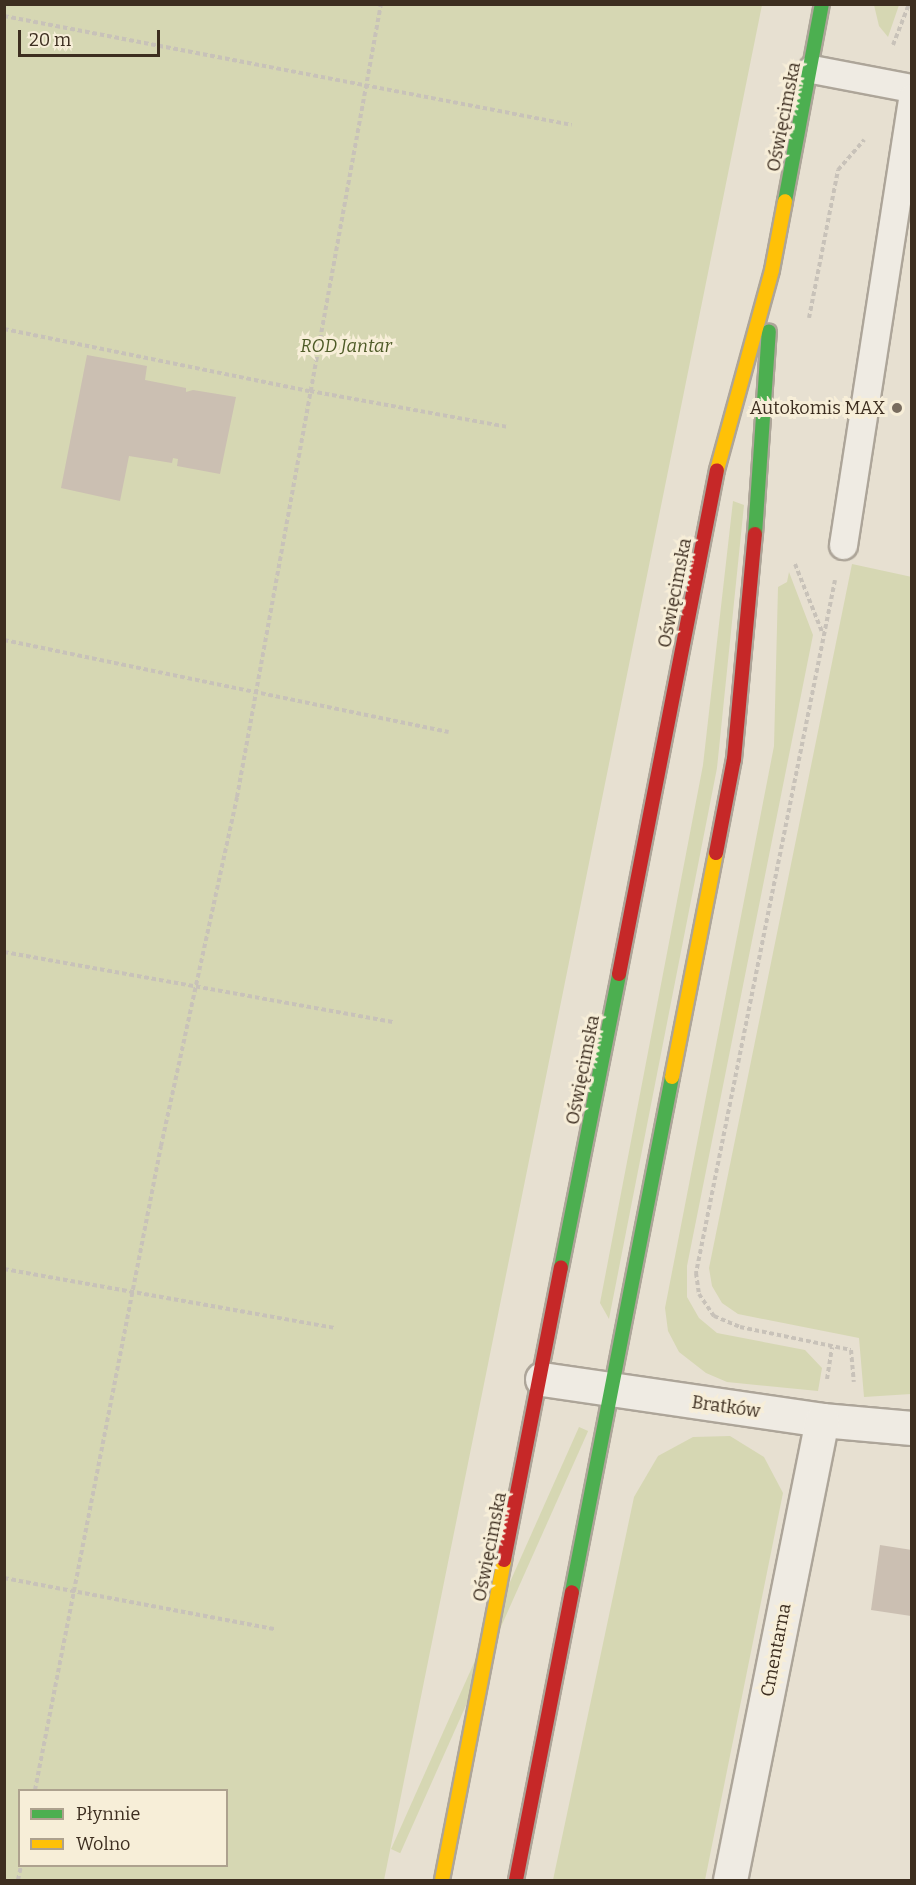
<!DOCTYPE html>
<meta charset="utf-8">
<style>
body{margin:0}
#map{position:relative;width:916px;height:1885px;overflow:hidden;background:#e7e0d1;font-family:Bitter,serif}
div>[style]{position:absolute}
[style*='--x']{left:calc(var(--x)*1px);top:calc(var(--y)*1px);width:calc(var(--w)*1px);rotate:calc(var(--a)*1deg)}
.green>*{inset:0;background:#d6d7b3;transform-origin:0 0}
.building>*{inset:0;background:#cbbfb2}
.path>*{height:4px;margin-top:-2px;transform-origin:0;background:repeating-linear-gradient(90deg,#c8c2b9 0 4.5px,transparent 0 7.5px)}
.roads{filter:drop-shadow(2px 0 #ada599) drop-shadow(-2px 0 #ada599) drop-shadow(0 2px #ada599) drop-shadow(0 -2px #ada599)}
.lane>*{height:27px;margin:-13.5px;padding:0 13.5px;transform-origin:13.5px;border-radius:13.5px;background:#efebe3}
.street>*{height:33px;margin:-16.5px;padding:0 16.5px;transform-origin:16.5px;border-radius:16.5px;background:#efebe3}
.fast>*{height:14px;margin:-7px;padding:0 7px;transform-origin:7px;border-radius:7px;background:#4caf50}
.slow>*{height:14px;margin:-7px;padding:0 7px;transform-origin:7px;border-radius:7px;background:#ffc107}
.jam>*{height:14px;margin:-7px;padding:0 7px;transform-origin:7px;border-radius:7px;background:#c62828}
.dots>*{width:16px;height:16px;translate:-50% -50%;box-sizing:border-box;border:3px solid #f7eed8;border-radius:50%}
span{translate:-50% -50%;white-space:nowrap;text-align:center;line-height:1.15;-webkit-text-stroke:6px #f7eed8;paint-order:stroke}
.street-label{font-size:18px;color:#3d2e20}
.park-label{font-size:18px;color:#4d5a26;font-style:italic}
.poi-label{font-size:18px;color:#3d2e20}
.right{translate:-100% -50%;text-align:right}
.frame{position:absolute;inset:0;border:6px solid #3d2e20;pointer-events:none}
.legend{position:absolute;left:18px;top:1789px;width:210px;height:78px;box-sizing:border-box;background:#f7eed8;border:2px solid #ada18e;margin:0;padding:8px 10px;list-style:none;font-size:18px;color:#3d2e20}
.legend li{display:flex;align-items:center;gap:12px;height:30px}
.legend b{width:30px;border:2px solid #ada18e}
.scale{position:absolute;left:18px;top:30px;width:142px;height:27px;box-sizing:border-box;border:3px solid #3d2e20;border-top:0;padding-left:8px;font-size:18px;line-height:21px;white-space:nowrap;color:#3d2e20;-webkit-text-stroke:4px #f7eed8;paint-order:stroke}
</style>
<div id="map">
<div class="green">
<div style="clip-path:polygon(evenodd,5px 5px,762px 5px,384px 1880px,5px 1880px,5px 5px,20px 1790px,226px 1790px,226px 1866px,20px 1866px,20px 1790px)"></div>
<div style="clip-path:polygon(874px 5px,899px 5px,888px 37px,879px 26px)"></div>
<div style="clip-path:polygon(733px 501px,744px 505px,717px 768px,609px 1319px,600px 1303px,703px 765px)"></div>
<div style="clip-path:polygon(852px 564px,912px 577px,911px 1394px,864px 1397px,859px 1338px,738px 1314px,722px 1303px,712px 1286px,709px 1268px)"></div>
<div style="clip-path:polygon(789px 572px,813px 635px,687px 1266px,687px 1297px,699px 1318px,717px 1333px,805px 1350px,822px 1368px,818px 1391px,727px 1382px,706px 1373px,679px 1352px,668px 1331px,665px 1308px,774px 746px,778px 587px,787px 582px)"></div>
<div style="left:579px;top:1427px;width:10px;height:462px;rotate:24deg"></div>
<div style="clip-path:polygon(730px 1436px,764px 1457px,783px 1493px,705px 1880px,553px 1880px,634px 1497px,658px 1456px,693px 1437px)"></div>
</div>
<div class="building">
<div style="clip-path:polygon(87px 355px,147px 366px,145px 380px,186px 388px,186px 392px,193px 390px,236px 397px,220px 474px,177px 466px,178px 459px,173px 458px,172px 463px,129px 456px,120px 501px,61px 488px)"></div>
<div style="clip-path:polygon(880px 1545px,912px 1550px,911px 1616px,871px 1610px)"></div>
</div>
<div class="path">
<div style="--x:4;--y:16;--w:578;--a:10.86"></div>
<div style="--x:893;--y:45;--w:44;--a:-68.7"></div>
<div style="--x:809;--y:318;--w:151;--a:-78.9"></div>
<div style="--x:838;--y:170;--w:40;--a:-49"></div>
<div style="--x:4;--y:329;--w:312;--a:11.5"></div>
<div style="--x:310;--y:391;--w:202;--a:10.3"></div>
<div style="--x:795;--y:564;--w:73;--a:68.3"></div>
<div style="--x:835;--y:580;--w:707;--a:101.34"></div>
<div style="--x:696;--y:1273;--w:21;--a:82"></div>
<div style="--x:699;--y:1294;--w:27;--a:56"></div>
<div style="--x:714;--y:1316;--w:28;--a:23"></div>
<div style="--x:740;--y:1327;--w:113;--a:11.7"></div>
<div style="--x:851;--y:1350;--w:32;--a:85"></div>
<div style="--x:4;--y:640;--w:454;--a:11.7"></div>
<div style="--x:4;--y:952;--w:395;--a:10.2"></div>
<div style="--x:4;--y:1269;--w:337;--a:10.1"></div>
<div style="--x:827;--y:1379;--w:32;--a:-81"></div>
<div style="--x:4;--y:1578;--w:276;--a:10.7"></div>
<div style="--x:35;--y:1790;--w:656;--a:-78.93"></div>
<div style="--x:161;--y:1146;--w:357;--a:-77.7"></div>
<div style="--x:237;--y:797;--w:806;--a:-79.71"></div>
<div style="--x:18;--y:1880;--w:14;--a:-78"></div>
</div>
<div class="roads">
<div class="lane">
<div style="--x:812;--y:69;--w:102;--a:10.8"></div>
<div style="--x:843;--y:545;--w:453;--a:-81.2"></div>
</div>
<div class="street">
<div style="--x:542;--y:1379;--w:283;--a:8.3"></div>
<div style="--x:822;--y:1420;--w:90;--a:5.1"></div>
<div style="--x:730;--y:1880;--w:469;--a:-78.7"></div>
</div>
<div class="fast">
<div style="--x:785;--y:201;--w:200;--a:-79.4"></div>
<div style="--x:755;--y:534;--w:203;--a:-86.1"></div>
<div style="--x:561;--y:1268;--w:300;--a:-78.8"></div>
<div style="--x:572;--y:1592;--w:525;--a:-79.01"></div>
</div>
<div class="slow">
<div style="--x:717;--y:470;--w:207;--a:-74.6"></div>
<div style="--x:772;--y:270;--w:70;--a:-79.3"></div>
<div style="--x:672;--y:1077;--w:228;--a:-78.9"></div>
<div style="--x:442;--y:1880;--w:326;--a:-79"></div>
</div>
<div class="jam">
<div style="--x:716;--y:853;--w:96;--a:-79.2"></div>
<div style="--x:734;--y:759;--w:226;--a:-84.7"></div>
<div style="--x:619;--y:974;--w:513;--a:-79"></div>
<div style="--x:504;--y:1560;--w:298;--a:-79"></div>
<div style="--x:516;--y:1880;--w:293;--a:-79"></div>
</div>
</div>
<div class="dots">
<div style="left:897px;top:408px;background:#786c5e"></div>
</div>
<div class="street-label">
<span style="left:784px;top:117px;rotate:-79deg">Oświęcimska</span>
<span style="left:675px;top:593px;rotate:-79deg">Oświęcimska</span>
<span style="left:583px;top:1070px;rotate:-79deg">Oświęcimska</span>
<span style="left:726px;top:1407px;rotate:8deg">Bratków</span>
<span style="left:490px;top:1547px;rotate:-79deg">Oświęcimska</span>
<span style="left:776px;top:1650px;rotate:-79deg">Cmentarna</span>
</div>
<div class="park-label">
<span style="left:346px;top:346px">ROD Jantar</span>
</div>
<div class="poi-label">
<span class="right" style="left:885px;top:408px">Autokomis MAX</span>
</div>
<div class="frame"></div>
<ul class="legend">
<li><b style="height:8px;background:#4caf50"></b>Płynnie</li>
<li><b style="height:8px;background:#ffc107"></b>Wolno</li>
</ul>
<div class="scale">20 m</div>
</div>
